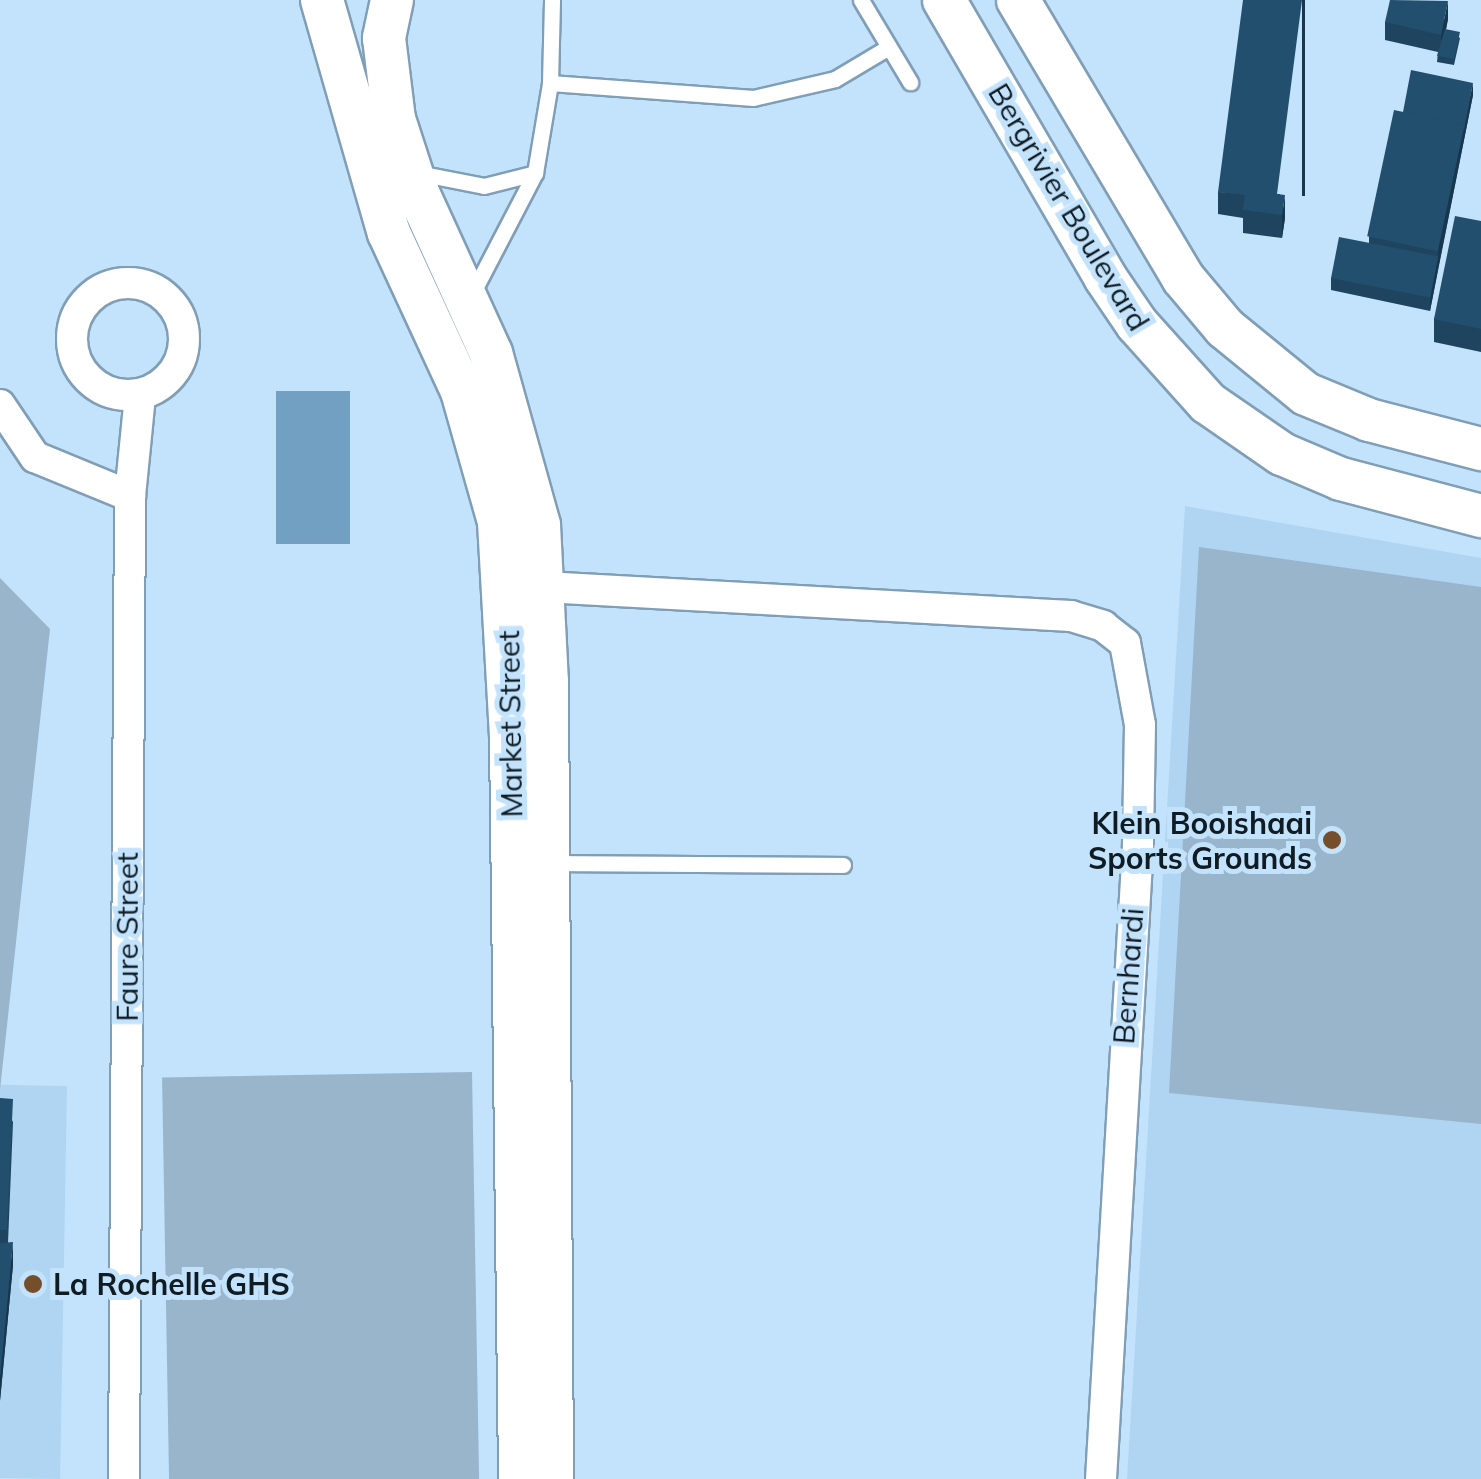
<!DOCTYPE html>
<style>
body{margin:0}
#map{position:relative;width:1481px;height:1479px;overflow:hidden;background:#c3e3fc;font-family:Mulish,sans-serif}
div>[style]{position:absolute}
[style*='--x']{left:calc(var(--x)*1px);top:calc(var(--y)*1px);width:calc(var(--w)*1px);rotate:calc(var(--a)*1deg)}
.built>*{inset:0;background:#b0d5f2;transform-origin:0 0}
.green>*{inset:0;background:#99b5cc;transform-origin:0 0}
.water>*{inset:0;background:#72a0c3;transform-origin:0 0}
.roads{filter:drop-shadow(2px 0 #809eb6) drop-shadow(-2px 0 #809eb6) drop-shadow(0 2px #809eb6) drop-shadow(0 -2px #809eb6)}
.lane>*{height:15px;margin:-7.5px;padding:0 7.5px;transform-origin:7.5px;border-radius:7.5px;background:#fff}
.street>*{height:30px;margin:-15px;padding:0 15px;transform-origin:15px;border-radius:15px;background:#fff}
.street>.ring{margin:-15px;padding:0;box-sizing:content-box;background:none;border:30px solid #fff;border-radius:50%}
.secondary>*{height:42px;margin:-21px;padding:0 21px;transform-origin:21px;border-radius:21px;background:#fff}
.wall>*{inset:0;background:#1e445f}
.shaded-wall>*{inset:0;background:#18374d;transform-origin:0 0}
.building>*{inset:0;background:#234f6e;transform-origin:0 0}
.dots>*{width:28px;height:28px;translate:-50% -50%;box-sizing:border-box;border:5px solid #c3e3fc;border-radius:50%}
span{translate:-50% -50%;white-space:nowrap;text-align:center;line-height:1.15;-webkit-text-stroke:10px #c3e3fc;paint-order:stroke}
.street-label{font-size:30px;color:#101c24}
.poi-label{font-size:30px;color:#101c24;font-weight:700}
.right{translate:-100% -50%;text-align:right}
.left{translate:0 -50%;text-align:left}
</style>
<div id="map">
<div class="built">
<div style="clip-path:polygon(1185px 506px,1481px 558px,1481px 1479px,1127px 1479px)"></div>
<div style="left:67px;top:1086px;width:393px;height:67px;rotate:91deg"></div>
</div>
<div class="green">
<div style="clip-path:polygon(1199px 547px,1481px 587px,1481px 1124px,1169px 1093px)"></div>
<div style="clip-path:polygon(0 578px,50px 629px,0 1090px)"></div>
<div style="left:472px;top:1072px;width:407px;height:310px;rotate:89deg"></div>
</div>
<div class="water">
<div style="left:276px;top:391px;width:74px;height:153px"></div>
</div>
<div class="roads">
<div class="lane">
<div style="--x:861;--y:0;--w:96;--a:59.1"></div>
<div style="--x:550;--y:83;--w:204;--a:4.2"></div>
<div style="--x:753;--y:98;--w:84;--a:-13"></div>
<div style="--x:835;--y:79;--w:61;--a:-30.8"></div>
<div style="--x:418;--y:173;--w:67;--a:11.1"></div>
<div style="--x:484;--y:186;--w:53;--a:-14.3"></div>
<div style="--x:472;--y:294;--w:136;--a:-62.5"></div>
<div style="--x:535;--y:173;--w:91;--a:-80.5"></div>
<div style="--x:550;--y:83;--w:83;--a:-88.6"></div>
<div style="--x:552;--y:863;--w:291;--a:0.4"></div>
</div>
<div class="street">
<div class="ring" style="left:72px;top:283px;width:82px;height:82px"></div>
<div style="--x:0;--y:405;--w:63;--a:56.1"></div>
<div style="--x:35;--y:457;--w:103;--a:22.3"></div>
<div style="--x:544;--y:587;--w:528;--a:3.15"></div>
<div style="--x:1071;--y:616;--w:34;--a:17"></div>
<div style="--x:1103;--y:626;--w:28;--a:38"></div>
<div style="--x:1125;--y:643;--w:83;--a:79.6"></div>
<div style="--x:1140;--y:725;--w:120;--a:91"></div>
<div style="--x:1138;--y:845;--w:635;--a:93.34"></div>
<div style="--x:124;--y:1479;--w:983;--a:-89.65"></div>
<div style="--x:130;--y:496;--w:101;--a:-84.3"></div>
</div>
<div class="secondary">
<div style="--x:322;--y:0;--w:242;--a:74"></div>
<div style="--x:389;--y:233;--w:174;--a:65.2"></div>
<div style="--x:462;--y:391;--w:136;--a:74.2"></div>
<div style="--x:499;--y:522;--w:216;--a:86.8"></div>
<div style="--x:511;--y:738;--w:741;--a:89.3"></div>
<div style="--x:392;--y:0;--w:39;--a:102"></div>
<div style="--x:384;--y:38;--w:82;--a:83"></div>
<div style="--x:394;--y:119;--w:78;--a:72"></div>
<div style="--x:418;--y:193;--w:176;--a:65.5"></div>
<div style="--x:491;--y:353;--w:179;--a:74.4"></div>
<div style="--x:539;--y:525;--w:157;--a:87.1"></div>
<div style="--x:547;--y:682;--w:797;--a:89.64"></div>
<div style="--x:944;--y:0;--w:320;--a:59.8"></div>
<div style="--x:1105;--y:277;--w:57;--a:55.8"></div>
<div style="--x:1137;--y:324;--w:106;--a:48.1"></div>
<div style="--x:1208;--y:403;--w:90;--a:34.6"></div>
<div style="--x:1282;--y:454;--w:64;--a:23"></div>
<div style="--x:1341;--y:479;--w:145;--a:14.8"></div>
<div style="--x:1018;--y:0;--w:323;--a:59.3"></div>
<div style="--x:1183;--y:278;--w:65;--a:50"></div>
<div style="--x:1225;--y:328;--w:104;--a:39.2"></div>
<div style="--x:1306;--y:394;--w:68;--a:22.4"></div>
<div style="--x:1369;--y:420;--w:116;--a:14.5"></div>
</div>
</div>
<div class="wall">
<div style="clip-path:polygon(1448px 19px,1446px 30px,1460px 38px,1454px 65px,1437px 62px,1438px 52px,1385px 40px,1385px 22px)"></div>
<div style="clip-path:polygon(1473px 95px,1430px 311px,1331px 290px,1331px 278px,1369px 243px,1369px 237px,1403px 112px)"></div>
<div style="clip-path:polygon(1218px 192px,1280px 194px,1285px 218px,1282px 238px,1243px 233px,1243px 218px,1218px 214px)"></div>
<div style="clip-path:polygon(1481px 221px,1481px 352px,1434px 342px,1434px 319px)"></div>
<div style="clip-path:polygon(0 1098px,13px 1122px,8px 1243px,13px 1265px,0 1401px)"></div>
</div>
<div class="shaded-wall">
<div style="left:1302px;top:0;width:3px;height:196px"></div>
<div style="clip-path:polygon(1448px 1px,1448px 19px,1441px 52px,1441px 35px)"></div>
<div style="clip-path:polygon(1473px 83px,1473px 95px,1438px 269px,1438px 251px)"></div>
<div style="clip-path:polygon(1285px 195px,1285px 218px,1282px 238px,1282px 215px)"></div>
<div style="clip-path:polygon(1438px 257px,1438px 269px,1430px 311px,1430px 299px)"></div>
<div style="clip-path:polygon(13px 1242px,13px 1265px,0 1401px,0 1378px)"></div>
</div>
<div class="building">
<div style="clip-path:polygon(1243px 0,1302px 0,1277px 194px,1285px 195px,1282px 215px,1243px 210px,1245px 195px,1218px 192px)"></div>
<div style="clip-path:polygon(1390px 0,1448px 1px,1441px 35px,1385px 22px)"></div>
<div style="clip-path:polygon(1445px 29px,1460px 32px,1454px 59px,1437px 56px)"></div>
<div style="clip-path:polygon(1411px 70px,1473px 83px,1464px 130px,1464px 125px,1403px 112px)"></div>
<div style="left:1394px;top:110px;width:72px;height:129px;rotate:12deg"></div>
<div style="clip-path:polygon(1455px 216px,1481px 221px,1481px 329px,1434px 319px)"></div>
<div style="left:1339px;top:237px;width:101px;height:42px;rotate:11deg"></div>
<div style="clip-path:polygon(0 1098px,13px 1099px,7px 1230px,0 1230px)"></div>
<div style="clip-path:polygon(13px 1242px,0 1378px,0 1243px)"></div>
</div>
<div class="dots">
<div style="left:1332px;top:840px;background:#754f2b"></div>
<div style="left:33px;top:1284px;background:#754f2b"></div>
</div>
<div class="street-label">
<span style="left:1069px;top:207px;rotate:59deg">Bergrivier Boulevard</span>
<span style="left:510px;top:724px;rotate:-91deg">Market Street</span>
<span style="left:127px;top:937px;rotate:-90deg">Faure Street</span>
<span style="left:1128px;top:976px;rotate:-86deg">Bernhardi</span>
</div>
<div class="poi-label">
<span class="right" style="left:1312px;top:840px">Klein Booishaai<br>Sports Grounds</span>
<span class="left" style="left:53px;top:1284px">La Rochelle GHS</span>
</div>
</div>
